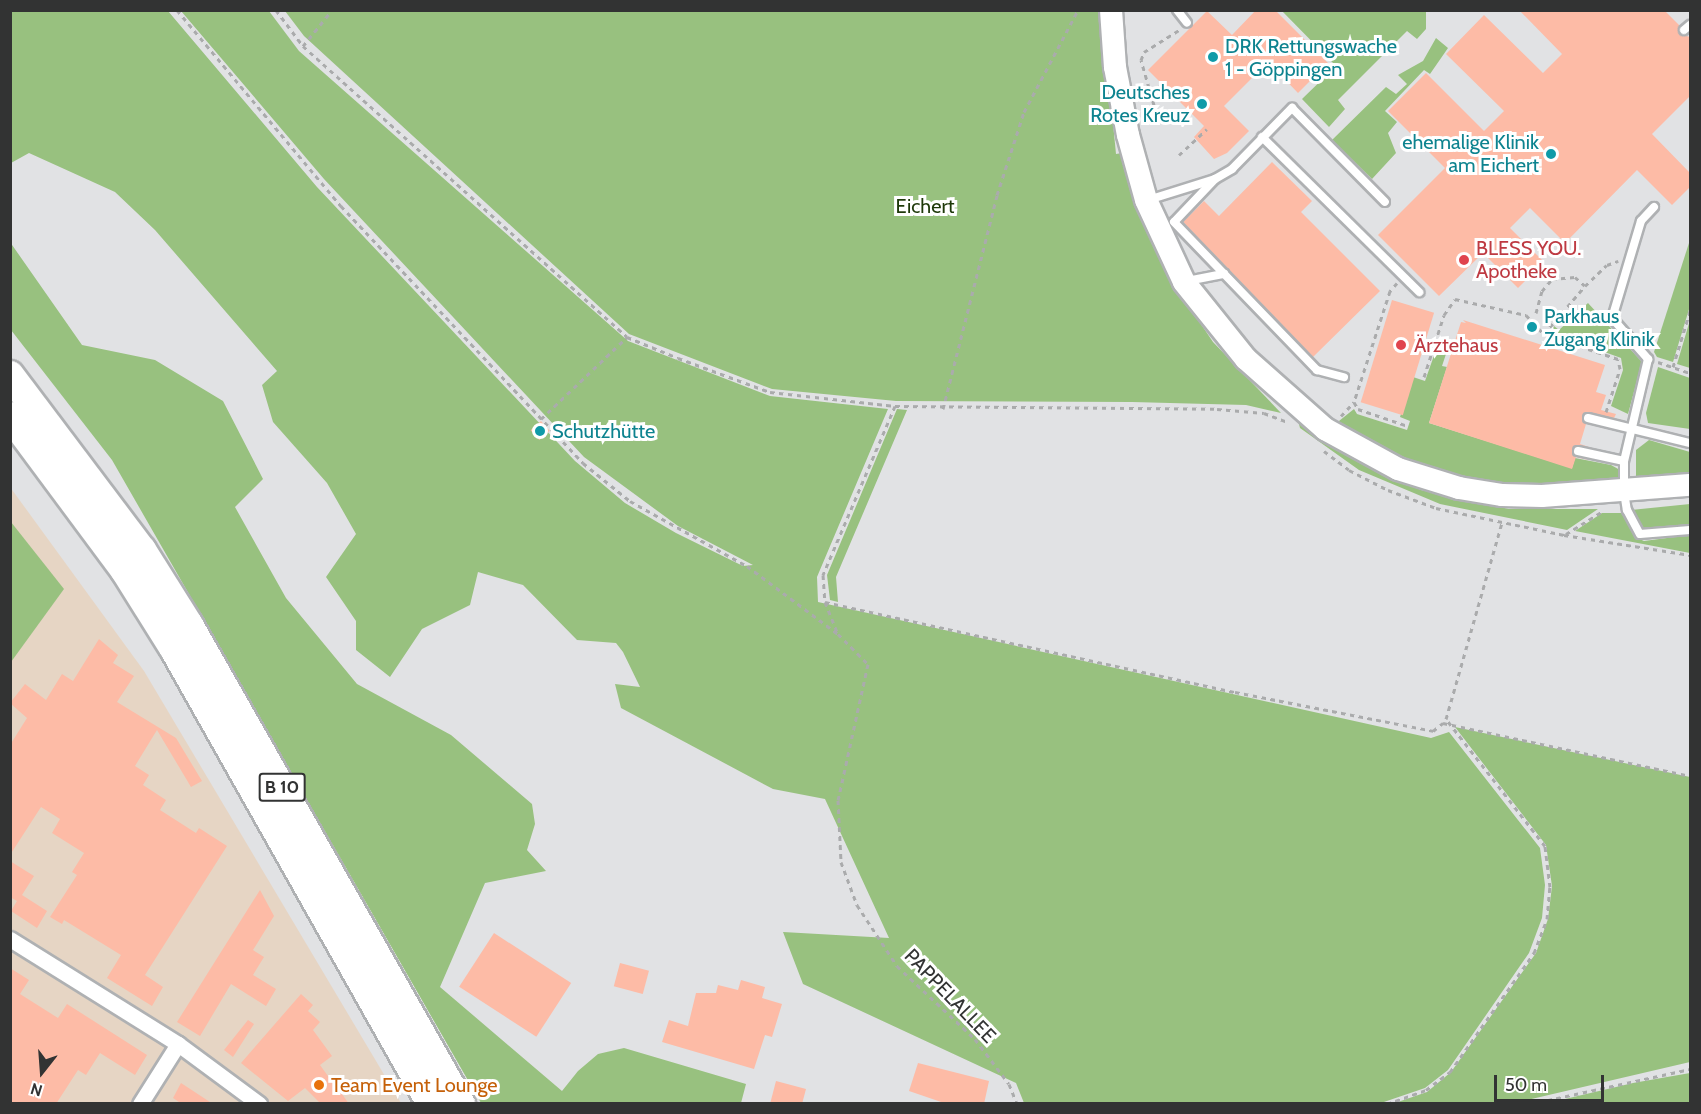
<!DOCTYPE html>
<meta charset="utf-8">
<style>
body{margin:0}
#map{position:relative;width:1701px;height:1114px;overflow:hidden;background:#e1e2e4;font-family:Cabin,sans-serif}
div>[style]{position:absolute}
[style*='--x']{left:calc(var(--x)*1px);top:calc(var(--y)*1px);width:calc(var(--w)*1px);rotate:calc(var(--a)*1deg)}
.commercial>*{inset:0;background:#e6d5c4}
.green>*{inset:0;background:#98c17f}
.building>*{inset:0;background:#fdbba6;transform-origin:0 0}
.path>*{height:3px;margin-top:-1.5px;transform-origin:0;background:repeating-linear-gradient(90deg,#aaabac 0 4.5px,transparent 0 9px)}
.roads{filter:drop-shadow(2px 0 #afb1b3) drop-shadow(-2px 0 #afb1b3) drop-shadow(0 2px #afb1b3) drop-shadow(0 -2px #afb1b3)}
.lane>*{height:8px;margin:-4px;padding:0 4px;transform-origin:4px;border-radius:4px;background:#fff}
.street>*{height:15px;margin:-7.5px;padding:0 7.5px;transform-origin:7.5px;border-radius:7.5px;background:#fff}
.secondary>*{height:22px;margin:-11px;padding:0 11px;transform-origin:11px;border-radius:11px;background:#fff}
.highway>*{height:28px;margin:-14px;padding:0 14px;transform-origin:14px;border-radius:14px;background:#fff}
.dots>*{width:16px;height:16px;translate:-50% -50%;box-sizing:border-box;border:3px solid #fff;border-radius:50%}
span{translate:-50% -50%;white-space:nowrap;text-align:center;line-height:1.15;-webkit-text-stroke:6px #fff;paint-order:stroke}
.shield-label span{padding:2px 4px;background:#fff;border:2px solid;border-radius:4px;-webkit-text-stroke-width:0}
.shield-label{font-size:18px;color:#323333;font-weight:700}
.culture-label{font-size:20px;color:#0d838f}
.left{translate:0 -50%;text-align:left}
.right{translate:-100% -50%;text-align:right}
.park-label{font-size:20px;color:#1e3909}
.health-label{font-size:20px;color:#be3a42}
.street-label{font-size:20px;color:#323333}
.food-label{font-size:20px;color:#c56008}
.frame{position:absolute;inset:0;border:12px solid #323333;pointer-events:none}
.north{position:absolute;left:12px;top:1042px;width:60px;height:60px;-webkit-text-stroke:4px #fff;paint-order:stroke;rotate:197deg;font-size:16px;font-weight:700;line-height:24px;text-align:center;color:#323333}
.north::after{content:'';display:block;margin:auto;width:21px;height:27px;background:#323333;clip-path:polygon(50% 0,100% 100%,50% 72%,0 100%)}
.scale{position:absolute;left:1494px;top:1075px;width:110px;height:27px;box-sizing:border-box;border:3px solid #323333;border-top:0;padding-left:8px;font-size:18px;line-height:21px;white-space:nowrap;color:#323333;-webkit-text-stroke:4px #fff;paint-order:stroke}
</style>
<div id="map">
<div class="commercial">
<div style="clip-path:polygon(10px 487px,144px 671px,401px 1103px,11px 1103px)"></div>
</div>
<div class="green">
<div style="clip-path:polygon(11px 11px,168px 11px,317px 187px,575px 461px,625px 503px,676px 533px,743px 566px,753px 565px,678px 526px,584px 457px,324px 179px,181px 11px,269px 11px,299px 51px,628px 341px,770px 396px,888px 409px,817px 577px,818px 602px,1431px 738px,1449px 732px,1540px 848px,1545px 885px,1542px 918px,1529px 953px,1448px 1070px,1425px 1088px,1381px 1103px,1024px 1103px,1016px 1083px,803px 984px,783px 932px,889px 938px,825px 799px,773px 789px,621px 708px,615px 684px,640px 687px,623px 652px,616px 643px,577px 640px,523px 585px,478px 572px,470px 605px,422px 629px,390px 677px,356px 650px,356px 621px,326px 577px,356px 534px,327px 483px,273px 422px,262px 385px,277px 371px,155px 230px,115px 192px,29px 153px,11px 163px)"></div>
<div style="clip-path:polygon(285px 11px,1102px 11px,1116px 154px,1122px 153px,1138px 212px,1164px 269px,1213px 342px,1281px 413px,1246px 405px,1132px 402px,896px 401px,772px 389px,629px 334px,304px 36px)"></div>
<div style="clip-path:polygon(1282px 11px,1426px 11px,1426px 29px,1417px 39px,1407px 31px,1338px 100px,1345px 109px,1329px 127px,1302px 99px,1336px 66px)"></div>
<div style="clip-path:polygon(1436px 38px,1448px 48px,1430px 74px,1424px 70px,1385px 111px,1397px 122px,1388px 133px,1396px 153px,1372px 179px,1332px 140px,1386px 87px,1396px 94px,1407px 84px,1398px 75px,1423px 61px)"></div>
<div style="clip-path:polygon(10px 242px,82px 345px,155px 360px,223px 401px,263px 479px,235px 507px,286px 598px,357px 684px,451px 735px,532px 804px,535px 824px,527px 850px,546px 871px,485px 883px,440px 987px,562px 1091px,578px 1071px,598px 1054px,624px 1048px,746px 1084px,741px 1103px,481px 1103px,112px 460px,11px 330px)"></div>
<div style="clip-path:polygon(1689px 243px,1690px 306px,1673px 362px,1657px 357px,1654px 352px)"></div>
<div style="clip-path:polygon(1588px 303px,1642px 362px,1628px 414px,1611px 406px,1623px 370px,1621px 358px,1552px 333px,1554px 326px,1559px 330px)"></div>
<div style="clip-path:polygon(1690px 320px,1690px 368px,1677px 364px)"></div>
<div style="clip-path:polygon(1437px 347px,1447px 351px,1442px 366px,1447px 367px,1429px 423px,1572px 468px,1575px 458px,1611px 465px,1620px 470px,1621px 478px,1618px 482px,1578px 485px,1489px 483px,1422px 469px,1334px 425px,1354px 409px,1357px 414px,1407px 430px,1410px 421px,1400px 417px,1413px 377px,1425px 381px)"></div>
<div style="clip-path:polygon(1658px 367px,1690px 378px,1690px 429px,1648px 423px,1646px 413px)"></div>
<div style="clip-path:polygon(897px 409px,907px 410px,836px 577px,838px 602px,830px 600px,827px 575px)"></div>
<div style="clip-path:polygon(1297px 417px,1385px 475px,1421px 490px,1509px 509px,1598px 509px,1567px 530px,1440px 504px,1359px 470px,1300px 428px)"></div>
<div style="clip-path:polygon(1649px 440px,1690px 452px,1690px 474px,1636px 480px,1636px 450px)"></div>
<div style="clip-path:polygon(1690px 504px,1690px 527px,1648px 532px,1641px 529px,1631px 510px)"></div>
<div style="clip-path:polygon(1602px 513px,1622px 513px,1637px 538px,1644px 541px,1690px 535px,1690px 553px,1575px 531px)"></div>
<div style="clip-path:polygon(11px 522px,64px 589px,11px 662px,10px 662px)"></div>
<div style="clip-path:polygon(1455px 727px,1690px 777px,1690px 1062px,1514px 1103px,1395px 1103px,1427px 1092px,1451px 1072px,1536px 953px,1548px 919px,1552px 886px,1546px 845px)"></div>
<div style="clip-path:polygon(1690px 1073px,1690px 1103px,1548px 1103px,1633px 1083px)"></div>
</div>
<div class="building">
<div style="clip-path:polygon(1256px 10px,1275px 10px,1328px 63px,1298px 93px,1268px 62px,1224px 106px,1249px 131px,1227px 153px,1214px 159px,1194px 137px,1204px 126px,1148px 70px,1207px 11px,1232px 35px)"></div>
<div style="clip-path:polygon(1519px 10px,1664px 10px,1680px 26px,1680px 34px,1690px 37px,1690px 96px,1652px 134px,1690px 173px,1690px 187px,1672px 205px,1637px 170px,1565px 243px,1530px 208px,1510px 228px,1544px 262px,1518px 288px,1483px 253px,1439px 296px,1378px 235px,1445px 168px,1388px 111px,1426px 73px,1484px 131px,1504px 111px,1446px 54px,1484px 15px,1543px 73px,1562px 54px)"></div>
<div style="clip-path:polygon(1272px 162px,1312px 201px,1301px 212px,1380px 291px,1313px 357px,1183px 222px,1204px 201px,1219px 216px)"></div>
<div style="left:1392px;top:300px;width:44px;height:107px;rotate:17deg"></div>
<div style="clip-path:polygon(1463px 320px,1605px 365px,1596px 392px,1606px 395px,1601px 410px,1616px 414px,1614px 418px,1583px 414px,1586px 424px,1580px 444px,1592px 448px,1577px 445px,1572px 452px,1588px 460px,1576px 457px,1572px 469px,1429px 423px,1461px 322px,1466px 323px)"></div>
<div style="left:541px;top:421px;width:13px;height:14px;rotate:48deg"></div>
<div style="clip-path:polygon(99px 639px,118px 655px,113px 663px,134px 676px,117px 702px,176px 738px,202px 781px,191px 787px,157px 730px,135px 766px,149px 775px,143px 785px,166px 800px,160px 810px,196px 833px,199px 828px,227px 846px,145px 975px,163px 987px,152px 1006px,107px 978px,121px 955px,64px 920px,62px 924px,50px 917px,77px 875px,72px 872px,84px 853px,52px 833px,60px 819px,41px 807px,10px 855px,10px 745px,27px 718px,10px 703px,25px 684px,46px 700px,62px 674px,73px 681px)"></div>
<div style="clip-path:polygon(10px 861px,34px 876px,22px 895px,47px 911px,37px 928px,11px 911px,17px 901px,10px 897px)"></div>
<div style="clip-path:polygon(260px 890px,274px 916px,253px 950px,264px 957px,253px 975px,276px 989px,266px 1006px,231px 984px,200px 1036px,177px 1022px)"></div>
<div style="left:494px;top:933px;width:92px;height:64px;rotate:33deg"></div>
<div style="left:620px;top:963px;width:30px;height:24px;rotate:15deg"></div>
<div style="clip-path:polygon(10px 968px,29px 980px,20px 994px,58px 1018px,67px 1004px,147px 1055px,135px 1075px,100px 1053px,86px 1075px,78px 1070px,56px 1104px,10px 1104px)"></div>
<div style="clip-path:polygon(741px 980px,765px 987px,762px 998px,782px 1004px,772px 1037px,765px 1035px,754px 1069px,662px 1042px,669px 1020px,688px 1026px,696px 993px,716px 993px,718px 985px,738px 990px)"></div>
<div style="clip-path:polygon(301px 994px,313px 1005px,308px 1011px,320px 1022px,313px 1030px,332px 1056px,320px 1065px,333px 1083px,342px 1076px,351px 1087px,342px 1094px,349px 1104px,321px 1104px,305px 1088px,288px 1101px,241px 1063px)"></div>
<div style="clip-path:polygon(248px 1020px,254px 1024px,233px 1057px,224px 1050px)"></div>
<div style="clip-path:polygon(918px 1063px,989px 1081px,984px 1104px,947px 1104px,909px 1091px)"></div>
<div style="clip-path:polygon(776px 1081px,806px 1089px,802px 1104px,770px 1104px)"></div>
<div style="clip-path:polygon(181px 1083px,213px 1104px,182px 1104px,173px 1098px)"></div>
</div>
<div class="path">
<div style="--x:177;--y:10;--w:256;--a:50.1"></div>
<div style="--x:341;--y:206;--w:353;--a:46.7"></div>
<div style="--x:583;--y:463;--w:60;--a:39"></div>
<div style="--x:630;--y:501;--w:134;--a:29.1"></div>
<div style="--x:747;--y:566;--w:114;--a:36.8"></div>
<div style="--x:276;--y:10;--w:45;--a:53.1"></div>
<div style="--x:303;--y:46;--w:435;--a:41.9"></div>
<div style="--x:627;--y:337;--w:55;--a:22.4"></div>
<div style="--x:678;--y:358;--w:98;--a:20.3"></div>
<div style="--x:770;--y:392;--w:126;--a:6.4"></div>
<div style="--x:895;--y:406;--w:322;--a:0.5"></div>
<div style="--x:1217;--y:409;--w:47;--a:4.9"></div>
<div style="--x:1264;--y:413;--w:25;--a:21"></div>
<div style="--x:303;--y:46;--w:46;--a:-51.1"></div>
<div style="--x:1138;--y:96;--w:15;--a:-11"></div>
<div style="--x:1153;--y:93;--w:13;--a:-45"></div>
<div style="--x:1154;--y:105;--w:47;--a:-106.1"></div>
<div style="--x:1141;--y:60;--w:9;--a:-69"></div>
<div style="--x:1144;--y:52;--w:41;--a:-32.2"></div>
<div style="--x:1179;--y:155;--w:38;--a:-43"></div>
<div style="--x:1397;--y:283;--w:11;--a:131"></div>
<div style="--x:1390;--y:291;--w:117;--a:108"></div>
<div style="--x:1354;--y:402;--w:8;--a:60"></div>
<div style="--x:1358;--y:409;--w:50;--a:18.8"></div>
<div style="--x:1536;--y:313;--w:23;--a:-75"></div>
<div style="--x:1542;--y:291;--w:16;--a:-50"></div>
<div style="--x:1552;--y:279;--w:23;--a:-5"></div>
<div style="--x:1575;--y:277;--w:13;--a:42"></div>
<div style="--x:1435;--y:344;--w:17;--a:17"></div>
<div style="--x:1658;--y:362;--w:34;--a:19"></div>
<div style="--x:1673;--y:367;--w:59;--a:-73.1"></div>
<div style="--x:1424;--y:377;--w:65;--a:-72.1"></div>
<div style="--x:1444;--y:315;--w:19;--a:-55"></div>
<div style="--x:1455;--y:299;--w:73;--a:12.7"></div>
<div style="--x:1526;--y:315;--w:26;--a:47"></div>
<div style="--x:895;--y:406;--w:184;--a:113.1"></div>
<div style="--x:823;--y:575;--w:27;--a:86"></div>
<div style="--x:825;--y:602;--w:35;--a:68"></div>
<div style="--x:838;--y:634;--w:42;--a:45"></div>
<div style="--x:868;--y:664;--w:139;--a:102.4"></div>
<div style="--x:838;--y:800;--w:62;--a:87.2"></div>
<div style="--x:841;--y:862;--w:46;--a:69.6"></div>
<div style="--x:857;--y:905;--w:73;--a:56.7"></div>
<div style="--x:897;--y:966;--w:107;--a:43.1"></div>
<div style="--x:975;--y:1039;--w:56;--a:52.9"></div>
<div style="--x:1009;--y:1084;--w:22;--a:68"></div>
<div style="--x:943;--y:409;--w:221;--a:-75.8"></div>
<div style="--x:997;--y:195;--w:87;--a:-72"></div>
<div style="--x:1024;--y:112;--w:115;--a:-62.1"></div>
<div style="--x:1606;--y:412;--w:45;--a:-72"></div>
<div style="--x:1620;--y:369;--w:10;--a:-101"></div>
<div style="--x:1618;--y:359;--w:78;--a:-161.3"></div>
<div style="--x:1544;--y:334;--w:63;--a:-49.5"></div>
<div style="--x:1585;--y:286;--w:30;--a:-44"></div>
<div style="--x:1607;--y:265;--w:12;--a:-20"></div>
<div style="--x:1341;--y:416;--w:19;--a:-47"></div>
<div style="--x:541;--y:419;--w:119;--a:-43.6"></div>
<div style="--x:1324;--y:451;--w:31;--a:37"></div>
<div style="--x:1349;--y:470;--w:44;--a:27.1"></div>
<div style="--x:1388;--y:490;--w:51;--a:20.6"></div>
<div style="--x:1436;--y:508;--w:131;--a:11.9"></div>
<div style="--x:1564;--y:535;--w:128;--a:9"></div>
<div style="--x:1566;--y:534;--w:44;--a:-31.9"></div>
<div style="--x:825;--y:602;--w:420;--a:12.4"></div>
<div style="--x:1235;--y:692;--w:202;--a:11.1"></div>
<div style="--x:1433;--y:731;--w:13;--a:-39"></div>
<div style="--x:1443;--y:723;--w:253;--a:12.1"></div>
<div style="--x:1387;--y:1104;--w:41;--a:-19.7"></div>
<div style="--x:1426;--y:1090;--w:30;--a:-37"></div>
<div style="--x:1450;--y:1072;--w:146;--a:-54.8"></div>
<div style="--x:1534;--y:953;--w:36;--a:-69"></div>
<div style="--x:1547;--y:919;--w:32;--a:-85"></div>
<div style="--x:1550;--y:887;--w:41;--a:-97"></div>
<div style="--x:1545;--y:846;--w:161;--a:-127.9"></div>
<div style="--x:1446;--y:719;--w:204;--a:-74.1"></div>
<div style="--x:1530;--y:1104;--w:164;--a:-12.3"></div>
</div>
<div class="roads">
<div class="lane">
<div style="--x:1177;--y:10;--w:16;--a:52"></div>
<div style="--x:1684;--y:30;--w:8;--a:-40"></div>
<div style="--x:1262;--y:137;--w:221;--a:44.6"></div>
<div style="--x:1215;--y:179;--w:59;--a:133.6"></div>
<div style="--x:1174;--y:222;--w:206;--a:46"></div>
<div style="--x:1317;--y:370;--w:28;--a:15"></div>
<div style="--x:1148;--y:200;--w:70;--a:-17.4"></div>
<div style="--x:1215;--y:179;--w:20;--a:-30"></div>
<div style="--x:1232;--y:169;--w:86;--a:-45.5"></div>
<div style="--x:1292;--y:108;--w:132;--a:45.3"></div>
<div style="--x:1654;--y:207;--w:19;--a:133"></div>
<div style="--x:1641;--y:221;--w:101;--a:106.6"></div>
<div style="--x:1612;--y:318;--w:55;--a:48.7"></div>
<div style="--x:1648;--y:359;--w:105;--a:103.2"></div>
<div style="--x:1624;--y:461;--w:31;--a:90"></div>
<div style="--x:1624;--y:492;--w:18;--a:81"></div>
<div style="--x:1627;--y:510;--w:27;--a:62"></div>
<div style="--x:1640;--y:534;--w:50;--a:-4.6"></div>
<div style="--x:1187;--y:281;--w:38;--a:-11"></div>
<div style="--x:1588;--y:418;--w:105;--a:13.8"></div>
<div style="--x:1578;--y:451;--w:47;--a:12.3"></div>
</div>
<div class="street">
<div style="--x:10;--y:939;--w:198;--a:32"></div>
<div style="--x:178;--y:1044;--w:101;--a:36.5"></div>
<div style="--x:140;--y:1104;--w:71;--a:-57.7"></div>
</div>
<div class="secondary">
<div style="--x:1111;--y:10;--w:57;--a:86"></div>
<div style="--x:1115;--y:67;--w:69;--a:79.2"></div>
<div style="--x:1128;--y:135;--w:67;--a:74.5"></div>
<div style="--x:1146;--y:200;--w:90;--a:65.1"></div>
<div style="--x:1184;--y:282;--w:99;--a:51.2"></div>
<div style="--x:1246;--y:359;--w:106;--a:41.5"></div>
<div style="--x:1325;--y:429;--w:83;--a:28.7"></div>
<div style="--x:1398;--y:469;--w:64;--a:17.3"></div>
<div style="--x:1459;--y:488;--w:44;--a:9.2"></div>
<div style="--x:1502;--y:495;--w:40;--a:1.4"></div>
<div style="--x:1542;--y:496;--w:148;--a:-4.3"></div>
</div>
<div class="highway">
<div style="--x:10;--y:375;--w:219;--a:53"></div>
<div style="--x:142;--y:550;--w:89;--a:57.9"></div>
<div style="--x:189;--y:625;--w:551;--a:60.41"></div>
<div style="--x:10;--y:416;--w:193;--a:53.4"></div>
<div style="--x:125;--y:571;--w:92;--a:57.9"></div>
<div style="--x:174;--y:649;--w:523;--a:60.54"></div>
</div>
</div>
<div class="dots">
<div style="left:1213px;top:57px;background:#0f9aa8"></div>
<div style="left:1202px;top:104px;background:#0f9aa8"></div>
<div style="left:1551px;top:154px;background:#0f9aa8"></div>
<div style="left:1464px;top:260px;background:#e0444e"></div>
<div style="left:1532px;top:327px;background:#0f9aa8"></div>
<div style="left:1401px;top:345px;background:#e0444e"></div>
<div style="left:540px;top:431px;background:#0f9aa8"></div>
<div style="left:319px;top:1085px;background:#e8710a"></div>
</div>
<div class="shield-label">
<span style="left:282px;top:787px">B 10</span>
</div>
<div class="culture-label">
<span class="left" style="left:1225px;top:58px">DRK Rettungswache<br>1 - Göppingen</span>
<span class="right" style="left:1190px;top:104px">Deutsches<br>Rotes Kreuz</span>
<span class="right" style="left:1539px;top:154px">ehemalige Klinik<br>am Eichert</span>
<span class="left" style="left:1544px;top:328px">Parkhaus<br>Zugang Klinik</span>
<span class="left" style="left:552px;top:431px">Schutzhütte</span>
</div>
<div class="park-label">
<span style="left:925px;top:206px">Eichert</span>
</div>
<div class="health-label">
<span class="left" style="left:1476px;top:260px">BLESS YOU.<br>Apotheke</span>
<span class="left" style="left:1414px;top:345px">Ärztehaus</span>
</div>
<div class="street-label">
<span style="left:950px;top:996px;rotate:46deg">PAPPELALLEE</span>
</div>
<div class="food-label">
<span class="left" style="left:331px;top:1085px">Team Event Lounge</span>
</div>
<div class="frame"></div>
<div class="north">N</div>
<div class="scale">50 m</div>
</div>
